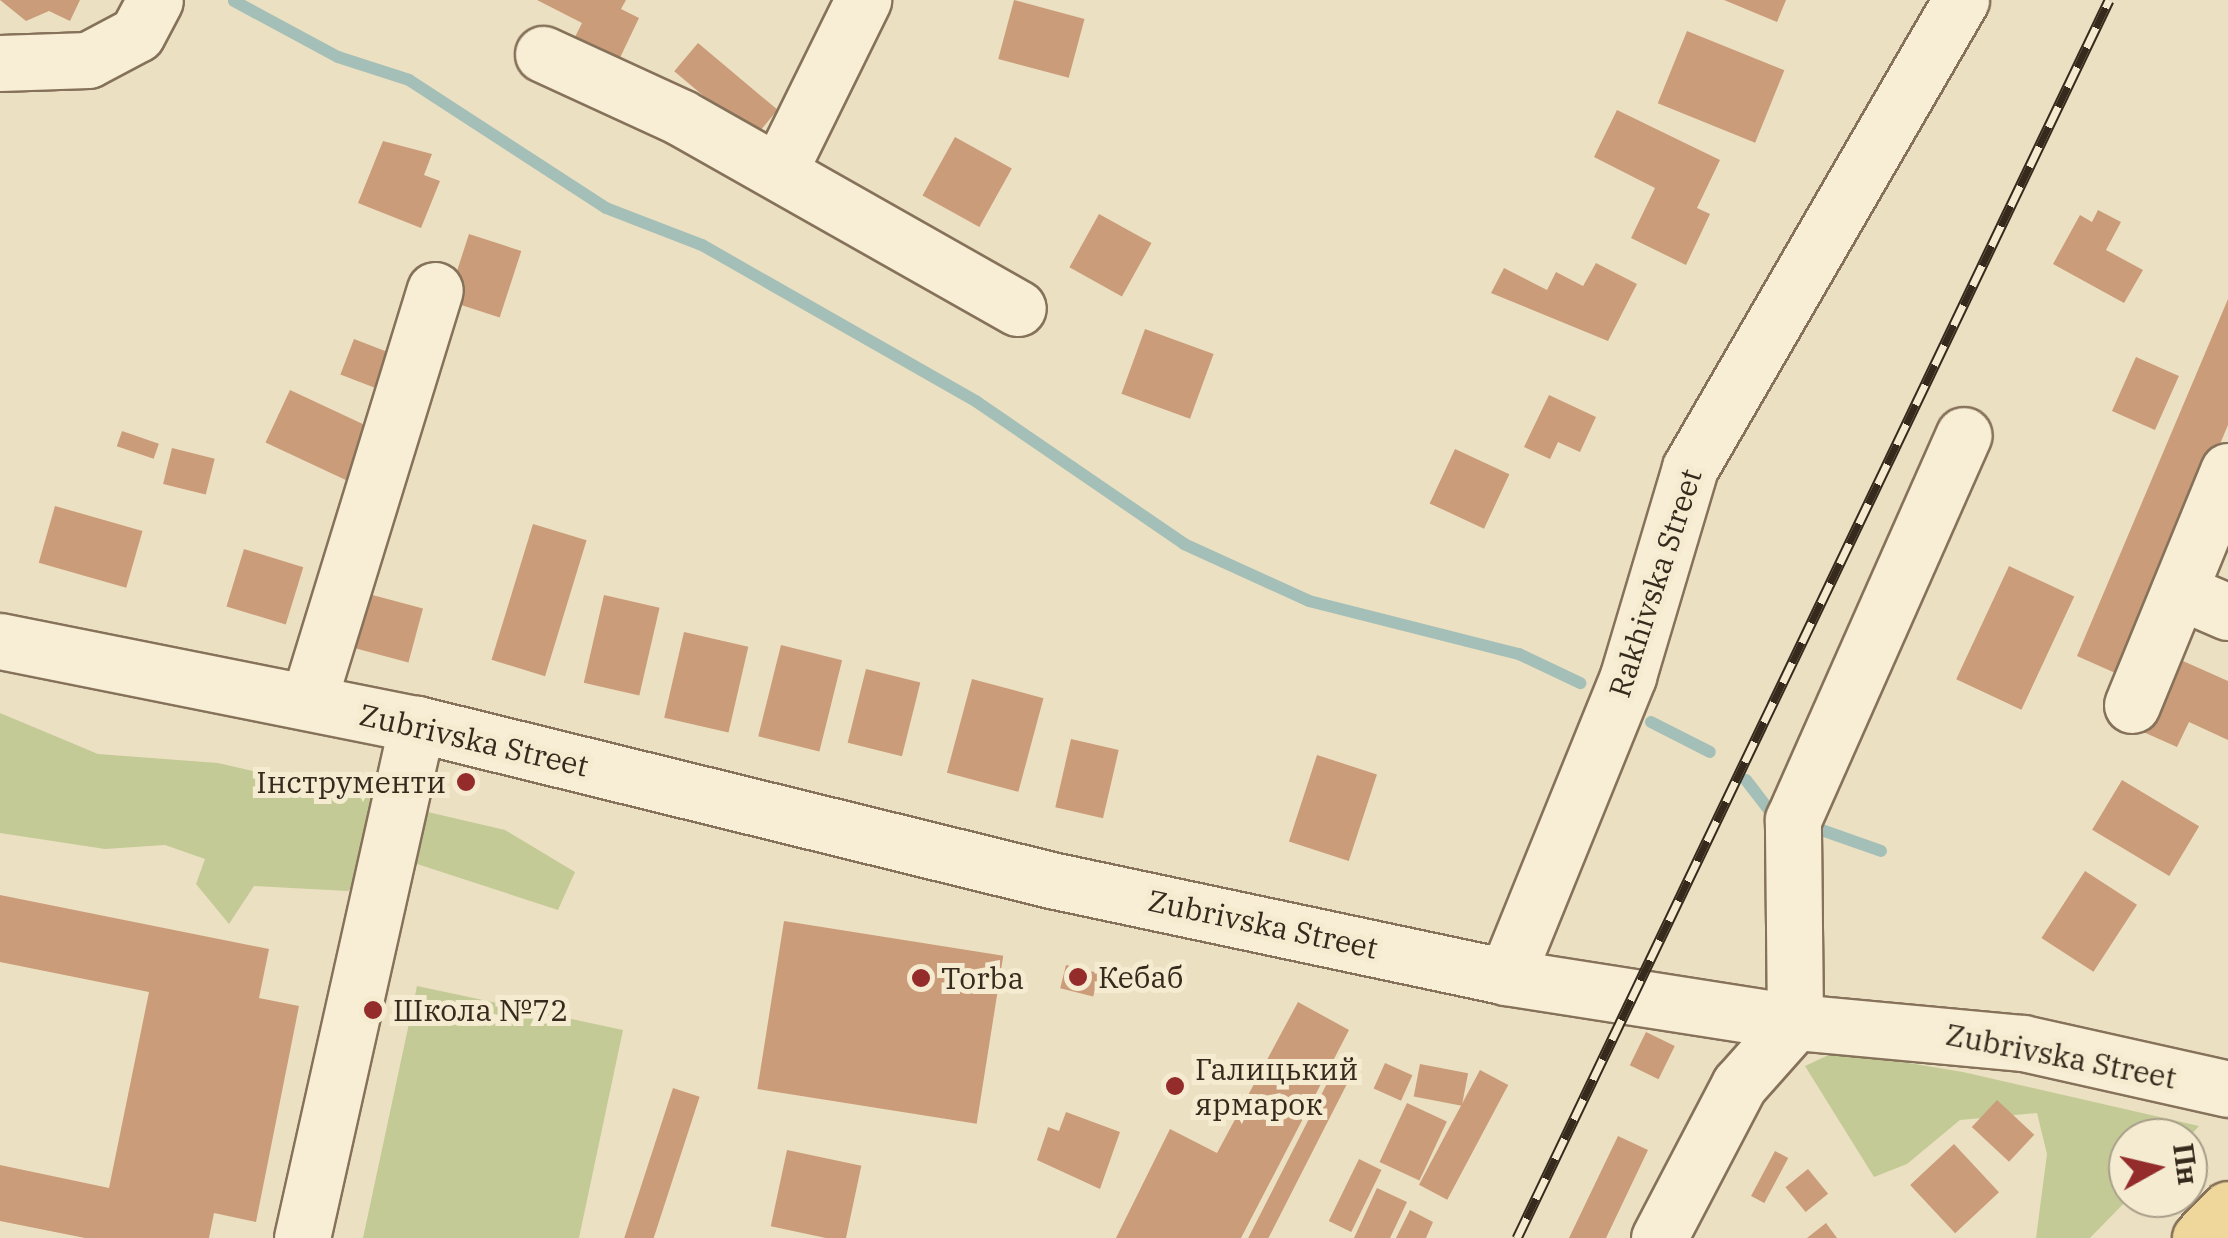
<!DOCTYPE html>
<meta charset="utf-8">
<style>
body{margin:0}
#map{position:relative;width:2228px;height:1238px;overflow:hidden;background:#ece0c2;font-family:"IBM Plex Serif",serif}
div>[style]{position:absolute}
[style*='--x']{left:calc(var(--x)*1px);top:calc(var(--y)*1px);width:calc(var(--w)*1px);rotate:calc(var(--a)*1deg)}
.green>*{inset:0;background:#c3ca96}
.stream>*{height:12px;margin:-6px;padding:0 6px;transform-origin:6px;border-radius:6px;background:#a4bfb8}
.building>*{inset:0;background:#ca9c79;transform-origin:0 0}
.roads{filter:drop-shadow(2px 0 #86725a) drop-shadow(-2px 0 #86725a) drop-shadow(0 2px #86725a) drop-shadow(0 -2px #86725a)}
.minor>*{height:55px;margin:-27.5px;padding:0 27.5px;transform-origin:27.5px;border-radius:27.5px;background:#f8eed5}
.major>*{height:55px;margin:-27.5px;padding:0 27.5px;transform-origin:27.5px;border-radius:27.5px;background:#efd69a}
.rail>*{height:11px;margin-top:-5.5px;transform-origin:0;background:repeating-linear-gradient(90deg,#f4ebd1 0 22px,#362a1d 0 44px);box-sizing:border-box;border-block:2px solid #362a1d}
.dots>*{width:28px;height:28px;translate:-50% -50%;box-sizing:border-box;border:5px solid #f4ebd1;border-radius:50%}
span{translate:-50% -50%;white-space:nowrap;text-align:center;line-height:1.15;-webkit-text-stroke:10px #f4ebd1;paint-order:stroke}
.street-label{font-size:30px;color:#362a1d}
.poi-label{font-size:30px;color:#362a1d}
.right{translate:-100% -50%;text-align:right}
.left{translate:0 -50%;text-align:left}
.north{position:absolute;left:2108px;top:1118px;width:100px;height:100px;box-sizing:border-box;background:#f4ebd1;border:2px solid #a89e89;border-radius:50%;rotate:82deg;font-size:28px;font-weight:700;line-height:40px;text-align:center;color:#362a1d}
.north::after{content:'';display:block;margin:auto;width:35px;height:45px;background:#932c2b;clip-path:polygon(50% 0,100% 100%,50% 72%,0 100%)}
</style>
<div id="map">
<div class="green">
<div style="clip-path:polygon(0 713px,98px 754px,218px 763px,505px 830px,575px 872px,558px 910px,411px 862px,376px 865px,348px 891px,254px 886px,229px 924px,196px 884px,205px 859px,165px 845px,105px 849px,0 833px)"></div>
<div style="clip-path:polygon(417px 986px,623px 1030px,579px 1238px,363px 1238px)"></div>
<div style="clip-path:polygon(1837px 1051px,1963px 1072px,2199px 1126px,2188px 1138px,2128px 1138px,2129px 1198px,2090px 1238px,2036px 1238px,2047px 1154px,2037px 1113px,1960px 1120px,1907px 1164px,1874px 1177px,1805px 1066px)"></div>
</div>
<div class="stream">
<div style="--x:234;--y:1;--w:118;--a:28.3"></div>
<div style="--x:338;--y:57;--w:75;--a:17.9"></div>
<div style="--x:409;--y:80;--w:235;--a:33"></div>
<div style="--x:606;--y:208;--w:103;--a:21.1"></div>
<div style="--x:702;--y:245;--w:317;--a:29.7"></div>
<div style="--x:977;--y:402;--w:251;--a:34.4"></div>
<div style="--x:1184;--y:544;--w:137;--a:24.5"></div>
<div style="--x:1309;--y:601;--w:217;--a:14.2"></div>
<div style="--x:1519;--y:654;--w:68;--a:25.4"></div>
<div style="--x:1651;--y:722;--w:66;--a:27"></div>
<div style="--x:1746;--y:780;--w:44;--a:52.4"></div>
<div style="--x:1813;--y:827;--w:72;--a:19.4"></div>
</div>
<div class="building">
<div style="clip-path:polygon(0 0,80px 0,70px 21px,49px 11px,26px 21px)"></div>
<div style="clip-path:polygon(537px 0,626px 0,621px 9px,639px 18px,617px 64px,573px 41px,582px 23px)"></div>
<div style="left:1014px;top:0;width:73px;height:61px;rotate:15deg"></div>
<div style="clip-path:polygon(1724px 0,1786px 0,1777px 22px)"></div>
<div style="left:1687px;top:31px;width:105px;height:78px;rotate:22deg"></div>
<div style="left:698px;top:43px;width:104px;height:37px;rotate:40deg"></div>
<div style="clip-path:polygon(1617px 110px,1720px 160px,1697px 208px,1710px 214px,1686px 265px,1631px 238px,1655px 188px,1594px 157px)"></div>
<div style="left:955px;top:137px;width:65px;height:67px;rotate:29deg"></div>
<div style="clip-path:polygon(383px 141px,432px 154px,424px 175px,440px 181px,421px 228px,358px 203px)"></div>
<div style="clip-path:polygon(2098px 210px,2121px 222px,2106px 250px,2143px 270px,2124px 303px,2053px 264px,2080px 215px,2092px 222px)"></div>
<div style="left:1099px;top:214px;width:60px;height:61px;rotate:29deg"></div>
<div style="left:469px;top:234px;width:55px;height:70px;rotate:18deg"></div>
<div style="clip-path:polygon(1596px 263px,1637px 284px,1608px 341px,1491px 293px,1504px 268px,1547px 290px,1556px 272px,1583px 286px)"></div>
<div style="clip-path:polygon(2228px 299px,2228px 425px,2122px 676px,2077px 656px)"></div>
<div style="left:1145px;top:329px;width:73px;height:69px;rotate:20deg"></div>
<div style="left:354px;top:339px;width:43px;height:38px;rotate:21deg"></div>
<div style="left:2136px;top:357px;width:47px;height:59px;rotate:24deg"></div>
<div style="left:290px;top:390px;width:98px;height:58px;rotate:25deg"></div>
<div style="clip-path:polygon(1549px 395px,1596px 417px,1580px 452px,1558px 442px,1550px 459px,1524px 447px)"></div>
<div style="left:122px;top:431px;width:39px;height:16px;rotate:19deg"></div>
<div style="left:172px;top:448px;width:44px;height:37px;rotate:14deg"></div>
<div style="left:1455px;top:449px;width:60px;height:60px;rotate:25deg"></div>
<div style="left:55px;top:506px;width:91px;height:59px;rotate:16deg"></div>
<div style="left:533px;top:524px;width:56px;height:142px;rotate:17deg"></div>
<div style="left:244px;top:549px;width:62px;height:60px;rotate:17deg"></div>
<div style="left:2009px;top:566px;width:72px;height:125px;rotate:25deg"></div>
<div style="left:365px;top:593px;width:60px;height:56px;rotate:15deg"></div>
<div style="left:604px;top:595px;width:57px;height:90px;rotate:13deg"></div>
<div style="left:684px;top:632px;width:66px;height:88px;rotate:13deg"></div>
<div style="left:781px;top:645px;width:63px;height:94px;rotate:14deg"></div>
<div style="clip-path:polygon(2174px 657px,2228px 681px,2228px 740px,2189px 722px,2177px 747px,2141px 731px)"></div>
<div style="left:866px;top:669px;width:56px;height:76px;rotate:14deg"></div>
<div style="left:972px;top:679px;width:74px;height:97px;rotate:15deg"></div>
<div style="left:1071px;top:739px;width:49px;height:70px;rotate:13deg"></div>
<div style="left:1317px;top:755px;width:63px;height:91px;rotate:18deg"></div>
<div style="left:2122px;top:780px;width:90px;height:58px;rotate:31deg"></div>
<div style="left:2085px;top:871px;width:62px;height:80px;rotate:33deg"></div>
<div style="clip-path:polygon(0 895px,269px 949px,259px 998px,299px 1006px,256px 1222px,214px 1213px,209px 1238px,85px 1238px,0 1221px,0 1165px,109px 1188px,149px 992px,0 962px)"></div>
<div style="left:784px;top:921px;width:222px;height:170px;rotate:9deg"></div>
<div style="left:1066px;top:965px;width:34px;height:24px;rotate:14deg"></div>
<div style="clip-path:polygon(1298px 1002px,1349px 1030px,1241px 1238px,1116px 1238px,1170px 1129px,1217px 1153px)"></div>
<div style="left:1646px;top:1032px;width:32px;height:37px;rotate:26deg"></div>
<div style="left:1343px;top:1052px;width:18px;height:209px;rotate:27deg"></div>
<div style="left:1385px;top:1063px;width:30px;height:28px;rotate:24deg"></div>
<div style="left:1420px;top:1064px;width:49px;height:33px;rotate:11deg"></div>
<div style="left:1480px;top:1070px;width:32px;height:130px;rotate:28deg"></div>
<div style="left:673px;top:1088px;width:28px;height:158px;rotate:18deg"></div>
<div style="left:1997px;top:1100px;width:51px;height:37px;rotate:43deg"></div>
<div style="left:1407px;top:1103px;width:44px;height:65px;rotate:25deg"></div>
<div style="clip-path:polygon(1066px 1112px,1120px 1132px,1100px 1189px,1037px 1160px,1048px 1127px,1059px 1131px)"></div>
<div style="clip-path:polygon(1618px 1136px,1648px 1150px,1606px 1238px,1569px 1238px)"></div>
<div style="left:1954px;top:1144px;width:66px;height:60px;rotate:47deg"></div>
<div style="left:787px;top:1150px;width:76px;height:78px;rotate:12deg"></div>
<div style="left:1775px;top:1151px;width:15px;height:51px;rotate:28deg"></div>
<div style="left:1359px;top:1159px;width:25px;height:69px;rotate:26deg"></div>
<div style="left:1808px;top:1169px;width:32px;height:29px;rotate:51deg"></div>
<div style="clip-path:polygon(1377px 1188px,1407px 1202px,1390px 1238px,1354px 1238px)"></div>
<div style="clip-path:polygon(1410px 1210px,1433px 1222px,1426px 1238px,1396px 1238px)"></div>
<div style="clip-path:polygon(1826px 1223px,1837px 1238px,1807px 1238px)"></div>
</div>
<div class="roads">
<div class="minor">
<div style="--x:543;--y:54;--w:151;--a:24.7"></div>
<div style="--x:680;--y:117;--w:388;--a:29.5"></div>
<div style="--x:0;--y:63;--w:88;--a:-2"></div>
<div style="--x:88;--y:60;--w:55;--a:-28"></div>
<div style="--x:137;--y:34;--w:38;--a:-62"></div>
<div style="--x:779;--y:171;--w:191;--a:-63.8"></div>
<div style="--x:2179;--y:591;--w:53;--a:23.2"></div>
<div style="--x:0;--y:641;--w:425;--a:11.3"></div>
<div style="--x:417;--y:724;--w:653;--a:13.82"></div>
<div style="--x:1051;--y:880;--w:465;--a:12"></div>
<div style="--x:1506;--y:977;--w:292;--a:8.9"></div>
<div style="--x:1795;--y:1022;--w:229;--a:5.3"></div>
<div style="--x:2023;--y:1043;--w:210;--a:12.6"></div>
<div style="--x:308;--y:702;--w:431;--a:-72.9"></div>
<div style="--x:2132;--y:705;--w:253;--a:-67.7"></div>
<div style="--x:1506;--y:977;--w:325;--a:-67.9"></div>
<div style="--x:1628;--y:676;--w:217;--a:-73.4"></div>
<div style="--x:1690;--y:468;--w:541;--a:-59.93"></div>
<div style="--x:302;--y:1238;--w:527;--a:-77.39"></div>
<div style="--x:1659;--y:1238;--w:173;--a:-62.4"></div>
<div style="--x:1739;--y:1085;--w:84;--a:-48.4"></div>
<div style="--x:1795;--y:1022;--w:202;--a:-90.6"></div>
<div style="--x:1793;--y:820;--w:421;--a:-66.1"></div>
</div>
<div class="major">
<div style="--x:2200;--y:1238;--w:40;--a:-46"></div>
</div>
</div>
<div class="rail">
<div style="--x:1517;--y:1238;--w:1372;--a:-64.44"></div>
</div>
<div class="dots">
<div style="left:466px;top:782px;background:#932c2b"></div>
<div style="left:1078px;top:977px;background:#932c2b"></div>
<div style="left:921px;top:978px;background:#932c2b"></div>
<div style="left:373px;top:1010px;background:#932c2b"></div>
<div style="left:1175px;top:1086px;background:#932c2b"></div>
</div>
<div class="street-label">
<span style="left:1655px;top:583px;rotate:-72deg">Rakhivska Street</span>
<span style="left:474px;top:740px;rotate:13deg">Zubrivska Street</span>
<span style="left:1263px;top:924px;rotate:12deg">Zubrivska Street</span>
<span style="left:2061px;top:1056px;rotate:11deg">Zubrivska Street</span>
</div>
<div class="poi-label">
<span class="right" style="left:446px;top:782px">Інструменти</span>
<span class="left" style="left:1098px;top:977px">Кебаб</span>
<span class="left" style="left:941px;top:978px">Torba</span>
<span class="left" style="left:393px;top:1010px">Школа №72</span>
<span class="left" style="left:1195px;top:1086px">Галицький<br>ярмарок</span>
</div>
<div class="north">Пн</div>
</div>
